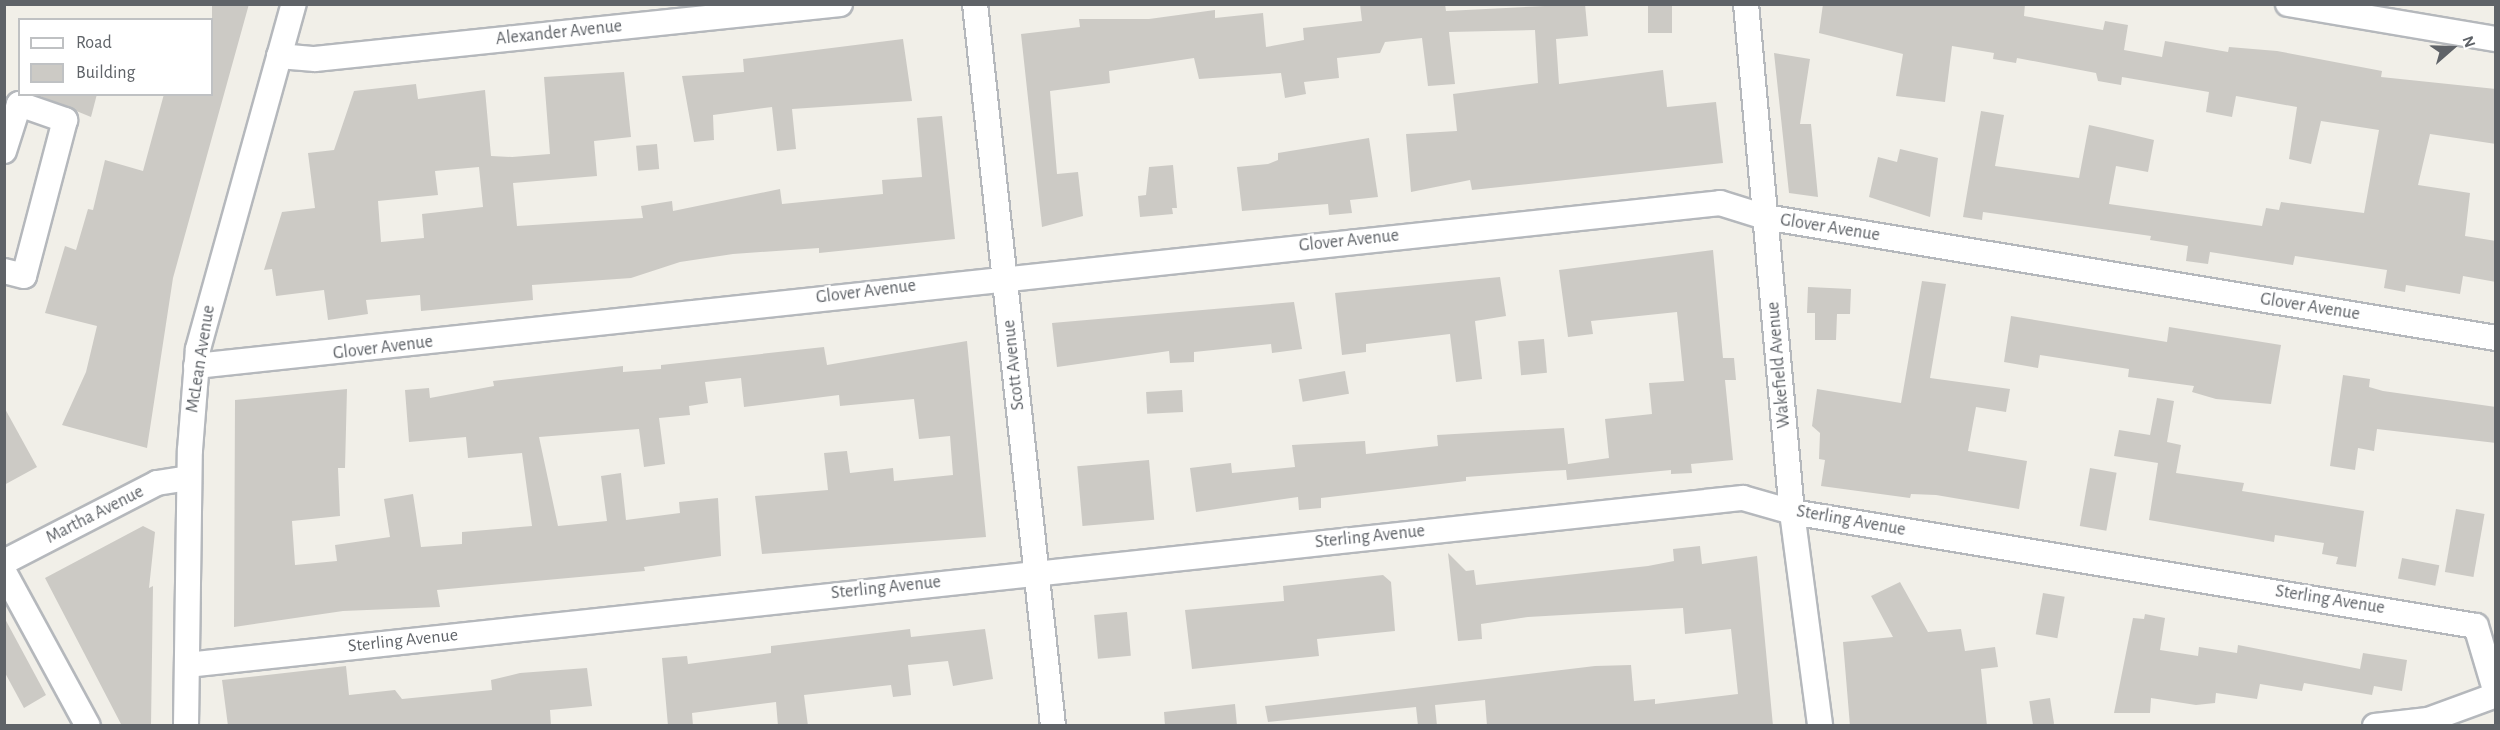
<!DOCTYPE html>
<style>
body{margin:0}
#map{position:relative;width:2500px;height:730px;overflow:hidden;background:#f1efe8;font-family:"Alegreya Sans",sans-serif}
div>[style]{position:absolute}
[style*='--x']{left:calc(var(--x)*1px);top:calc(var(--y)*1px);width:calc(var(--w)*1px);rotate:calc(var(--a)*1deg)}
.building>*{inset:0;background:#cccac5;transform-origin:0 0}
.roads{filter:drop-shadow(2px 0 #b5b8bc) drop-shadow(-2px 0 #b5b8bc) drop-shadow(0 2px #b5b8bc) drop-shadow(0 -2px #b5b8bc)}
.minor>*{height:24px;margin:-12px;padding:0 12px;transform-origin:12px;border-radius:12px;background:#fff}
span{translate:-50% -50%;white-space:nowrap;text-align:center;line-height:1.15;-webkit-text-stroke:5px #fff;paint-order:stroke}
.street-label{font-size:18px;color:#5f6368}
.frame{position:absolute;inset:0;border:6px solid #5f6368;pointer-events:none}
.legend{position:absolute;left:18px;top:18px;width:195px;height:78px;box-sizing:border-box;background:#fff;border:2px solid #bfc1c3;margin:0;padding:8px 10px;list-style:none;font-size:18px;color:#5f6368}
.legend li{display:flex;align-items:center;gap:12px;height:30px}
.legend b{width:30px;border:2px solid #bfc1c3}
.north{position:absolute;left:2422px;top:18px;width:60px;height:60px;-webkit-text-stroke:4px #fff;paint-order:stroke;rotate:70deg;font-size:16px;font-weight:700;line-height:24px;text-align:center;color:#5f6368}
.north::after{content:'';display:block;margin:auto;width:21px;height:27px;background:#5f6368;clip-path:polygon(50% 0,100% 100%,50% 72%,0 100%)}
</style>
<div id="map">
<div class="building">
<div style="clip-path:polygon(212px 4px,249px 4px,173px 278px,147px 448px,62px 425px,86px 372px,97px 326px,45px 313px,65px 246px,76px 250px,88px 209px,93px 210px,105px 160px,143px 171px,164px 94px,212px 94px)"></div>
<div style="clip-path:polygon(1360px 4px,1445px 4px,1446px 11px,1585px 4px,1588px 36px,1556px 39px,1559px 84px,1663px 70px,1667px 107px,1716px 102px,1723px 163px,1472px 190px,1470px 180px,1411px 192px,1406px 134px,1457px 131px,1453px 94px,1538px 83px,1535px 30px,1449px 32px,1455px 84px,1428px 86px,1422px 38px,1385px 42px,1380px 53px,1337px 58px,1339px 78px,1304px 82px,1306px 94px,1285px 98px,1281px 73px,1199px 79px,1194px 58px,1109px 71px,1110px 83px,1050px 91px,1057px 174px,1078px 172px,1083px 216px,1042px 227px,1021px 34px,1080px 27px,1079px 19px,1149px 19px,1215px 10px,1215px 18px,1263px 13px,1266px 47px,1304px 40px,1303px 28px,1362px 21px)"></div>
<div style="left:1648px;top:4px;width:24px;height:29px"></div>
<div style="clip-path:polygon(1823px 4px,2025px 4px,2024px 16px,2103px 30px,2105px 21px,2128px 25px,2124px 50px,2162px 57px,2165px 41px,2228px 52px,2229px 47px,2277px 51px,2382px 71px,2381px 77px,2496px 89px,2496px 144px,2430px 134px,2418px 185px,2470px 193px,2465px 236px,2496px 241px,2496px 282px,2463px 276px,2460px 294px,2406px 285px,2405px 292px,2384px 288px,2387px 270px,2295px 256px,2293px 265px,2210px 252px,2208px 264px,2186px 261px,2188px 246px,2150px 240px,2151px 236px,1983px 212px,1982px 220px,1963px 217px,1981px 111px,2004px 115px,1995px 166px,2079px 178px,2089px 125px,2112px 130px,2154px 140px,2148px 172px,2116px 166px,2109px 204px,2262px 226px,2266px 208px,2279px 210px,2281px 202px,2364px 213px,2379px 130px,2321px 121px,2311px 164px,2289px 159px,2297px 107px,2236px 96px,2232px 117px,2206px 112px,2209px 92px,2122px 77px,2121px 85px,2098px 81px,2096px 73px,2017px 58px,2016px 63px,1993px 59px,1994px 53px,1952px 46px,1945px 102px,1896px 96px,1903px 54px,1819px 33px)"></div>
<div style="clip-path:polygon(903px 39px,912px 101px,792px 109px,796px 149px,777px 151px,772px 107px,713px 115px,714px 140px,694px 142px,682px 76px,744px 72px,743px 59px)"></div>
<div style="clip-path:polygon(1774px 53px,1810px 59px,1800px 124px,1811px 124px,1818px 197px,1789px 193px)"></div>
<div style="clip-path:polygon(evenodd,624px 72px,631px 137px,594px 141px,597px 176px,513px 183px,517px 226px,643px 218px,641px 206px,672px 201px,673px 211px,780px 189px,782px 204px,883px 194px,882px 180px,922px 177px,917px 118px,942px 116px,955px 239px,819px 253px,819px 248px,733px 254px,680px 262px,631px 278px,532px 285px,533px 300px,421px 311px,420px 295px,366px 300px,368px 314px,328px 320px,324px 290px,276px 296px,272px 269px,264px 270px,282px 212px,315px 208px,308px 153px,334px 150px,354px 91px,416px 84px,418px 99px,485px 90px,491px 156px,512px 157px,550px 154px,544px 77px,624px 72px,479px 167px,483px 207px,422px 214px,424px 238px,381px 242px,378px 201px,438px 195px,435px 171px,479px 167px)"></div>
<div style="clip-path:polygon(35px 94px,97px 94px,91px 117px)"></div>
<div style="clip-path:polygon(1369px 138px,1378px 197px,1350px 200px,1352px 213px,1329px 215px,1328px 204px,1242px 211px,1237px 167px,1268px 164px,1278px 160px,1278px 153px)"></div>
<div style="left:657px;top:144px;width:25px;height:21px;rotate:85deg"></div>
<div style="clip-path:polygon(1900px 149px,1938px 158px,1930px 217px,1869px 197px,1878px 157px,1897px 162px)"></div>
<div style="clip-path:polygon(1173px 165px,1177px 208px,1172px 208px,1173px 214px,1140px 217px,1138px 196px,1146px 195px,1149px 167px)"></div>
<div style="clip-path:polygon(1713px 250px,1723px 358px,1734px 358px,1736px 380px,1725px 380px,1733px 460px,1691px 464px,1692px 473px,1671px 474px,1671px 470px,1567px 480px,1566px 470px,1547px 471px,1466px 477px,1466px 481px,1321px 498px,1321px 508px,1299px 510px,1298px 497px,1196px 512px,1190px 468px,1231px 463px,1232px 473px,1295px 467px,1292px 445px,1365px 441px,1366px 454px,1438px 446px,1437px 435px,1564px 428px,1568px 464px,1609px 458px,1605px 419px,1652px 414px,1649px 383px,1684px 381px,1677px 312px,1591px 321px,1593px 334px,1568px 337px,1559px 270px)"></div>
<div style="clip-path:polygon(1500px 277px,1506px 316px,1475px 321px,1482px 379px,1456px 382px,1450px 334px,1366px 344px,1366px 352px,1342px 355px,1335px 293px)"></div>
<div style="clip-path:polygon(1922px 281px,1946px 284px,1930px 378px,2010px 389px,2006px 412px,1976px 407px,1968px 451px,2027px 461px,2019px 509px,1936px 495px,1911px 494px,1910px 498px,1821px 486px,1825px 460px,1819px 459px,1820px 433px,1812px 426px,1817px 389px,1901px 403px)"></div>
<div style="clip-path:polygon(1808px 287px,1851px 289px,1850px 314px,1837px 314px,1836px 340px,1815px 340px,1815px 313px,1807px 313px)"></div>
<div style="clip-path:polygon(1294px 302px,1302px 349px,1272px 353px,1271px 344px,1194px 352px,1194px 362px,1170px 363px,1169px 351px,1057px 367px,1052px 323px)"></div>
<div style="clip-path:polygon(2011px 316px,2167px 342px,2169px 327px,2281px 345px,2271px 404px,2216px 399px,2192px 392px,2194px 386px,2128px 377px,2129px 369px,2040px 355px,2038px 368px,2004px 362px)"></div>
<div style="left:1544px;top:339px;width:34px;height:26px;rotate:85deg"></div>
<div style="clip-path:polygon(967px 341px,986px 537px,762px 554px,755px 496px,828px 490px,824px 453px,847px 451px,850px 473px,893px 468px,894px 481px,953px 475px,950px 436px,919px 439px,914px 399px,840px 406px,839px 395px,744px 407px,741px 378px,705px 382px,708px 403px,689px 406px,690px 415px,659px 418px,665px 464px,644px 467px,639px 429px,539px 437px,558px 526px,607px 521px,601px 476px,621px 473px,626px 520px,680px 513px,679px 502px,718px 498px,721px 556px,644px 567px,645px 571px,437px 590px,440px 607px,343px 611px,234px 627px,235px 400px,347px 389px,345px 468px,338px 468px,340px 516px,292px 521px,295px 565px,337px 561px,335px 545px,390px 537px,384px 499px,413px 494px,421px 547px,462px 544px,462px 532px,532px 526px,522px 453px,468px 458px,466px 437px,409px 442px,405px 390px,429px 388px,430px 398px,494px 386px,493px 381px,623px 366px,623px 372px,661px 369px,661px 365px,824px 347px,827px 365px)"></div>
<div style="left:1345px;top:371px;width:23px;height:47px;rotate:80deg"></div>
<div style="clip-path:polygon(2343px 375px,2370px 379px,2369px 387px,2383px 391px,2496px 407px,2496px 443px,2377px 429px,2374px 451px,2358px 448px,2355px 470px,2330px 466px)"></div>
<div style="left:1182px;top:390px;width:22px;height:36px;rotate:87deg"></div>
<div style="clip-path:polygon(2157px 398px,2174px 401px,2167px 442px,2181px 445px,2176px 473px,2244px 483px,2242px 491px,2364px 511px,2356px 567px,2336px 564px,2338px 557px,2322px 554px,2324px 543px,2275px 535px,2274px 542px,2149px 520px,2158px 463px,2114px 456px,2119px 430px,2150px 435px)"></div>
<div style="clip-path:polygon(4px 407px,37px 467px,4px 485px)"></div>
<div style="left:1149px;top:460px;width:60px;height:72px;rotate:85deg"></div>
<div style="left:2090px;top:468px;width:27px;height:59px;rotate:10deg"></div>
<div style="left:2456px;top:509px;width:29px;height:64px;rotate:10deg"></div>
<div style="clip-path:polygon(143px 526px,155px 532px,149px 588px,153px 586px,151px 726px,122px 726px,45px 578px)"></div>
<div style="clip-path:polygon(1700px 546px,1702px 564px,1757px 556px,1773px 726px,1487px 726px,1485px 700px,1435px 705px,1437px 726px,1418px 726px,1416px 707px,1268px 722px,1265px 706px,1595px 666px,1631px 665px,1634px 701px,1655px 699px,1655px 704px,1738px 694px,1731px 629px,1685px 634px,1683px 608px,1528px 617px,1481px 624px,1482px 639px,1458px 641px,1448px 553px,1466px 571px,1474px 570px,1476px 585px,1648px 566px,1674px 561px,1673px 549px)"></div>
<div style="left:2402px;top:558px;width:38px;height:21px;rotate:11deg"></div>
<div style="clip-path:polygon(1383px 575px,1391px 582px,1395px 631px,1317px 639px,1319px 656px,1192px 669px,1185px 610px,1284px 601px,1283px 586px)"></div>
<div style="clip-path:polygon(1900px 582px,1928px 632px,1961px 629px,1965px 651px,1995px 647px,1998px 667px,1981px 669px,1987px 726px,1850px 726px,1843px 642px,1893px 637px,1871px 596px)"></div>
<div style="left:2043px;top:593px;width:22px;height:42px;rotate:10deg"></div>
<div style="left:1127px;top:612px;width:44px;height:33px;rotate:85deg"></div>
<div style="clip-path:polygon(2145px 614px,2165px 618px,2160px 650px,2198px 656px,2199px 647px,2237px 653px,2238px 645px,2360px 669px,2363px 653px,2407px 660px,2402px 691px,2374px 686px,2372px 695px,2304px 683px,2302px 691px,2260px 684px,2257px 699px,2216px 693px,2215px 703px,2196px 705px,2151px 698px,2150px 713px,2114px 713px,2133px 618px,2144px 619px)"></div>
<div style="clip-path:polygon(4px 617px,46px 695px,24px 708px,4px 671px)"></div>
<div style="clip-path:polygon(910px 629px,911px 637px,985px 629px,993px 679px,953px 686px,948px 661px,908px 665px,911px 695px,893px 697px,891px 685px,804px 695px,808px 726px,778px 726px,776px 702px,692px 713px,693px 726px,668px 726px,662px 658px,687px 656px,688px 664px,771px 653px,771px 646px)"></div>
<div style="clip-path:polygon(346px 666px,349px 695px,395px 690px,402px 699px,492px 690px,491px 680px,520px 673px,587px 668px,592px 706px,550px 710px,551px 726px,228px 726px,222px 680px)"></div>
<div style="left:2050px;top:698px;width:26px;height:21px;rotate:81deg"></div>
<div style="clip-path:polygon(1235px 704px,1237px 726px,1165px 726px,1164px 712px)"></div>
</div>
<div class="roads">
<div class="minor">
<div style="--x:975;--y:4;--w:726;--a:83.83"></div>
<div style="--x:1746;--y:4;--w:510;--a:84.83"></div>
<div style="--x:1792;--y:512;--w:216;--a:82.5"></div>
<div style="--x:2288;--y:4;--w:211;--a:9.6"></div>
<div style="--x:279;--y:56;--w:36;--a:5"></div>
<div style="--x:315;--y:59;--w:528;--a:-5.98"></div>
<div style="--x:4;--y:151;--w:49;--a:-72.3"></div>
<div style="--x:19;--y:104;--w:49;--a:19.2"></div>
<div style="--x:65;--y:120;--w:161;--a:104.7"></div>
<div style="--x:24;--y:276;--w:21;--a:-166"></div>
<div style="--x:196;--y:366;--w:1533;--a:-6.1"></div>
<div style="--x:1720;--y:203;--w:47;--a:17.3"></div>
<div style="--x:1765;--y:217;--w:741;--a:9.4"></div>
<div style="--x:4;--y:562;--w:172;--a:-27.3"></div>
<div style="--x:157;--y:483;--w:32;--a:-9"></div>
<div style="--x:4;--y:572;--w:175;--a:61.4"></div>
<div style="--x:187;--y:665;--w:1565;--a:-6.13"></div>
<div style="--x:1743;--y:498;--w:51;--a:15.9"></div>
<div style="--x:1792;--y:512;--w:693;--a:9.46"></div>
<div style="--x:2476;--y:626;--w:70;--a:73.4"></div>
<div style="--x:186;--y:726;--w:276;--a:-89.2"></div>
<div style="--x:190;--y:450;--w:101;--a:-85.5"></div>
<div style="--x:198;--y:349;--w:358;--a:-74.5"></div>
<div style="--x:2375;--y:726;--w:53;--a:-6.5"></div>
<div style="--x:2428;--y:720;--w:72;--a:-20.2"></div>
</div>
</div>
<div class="street-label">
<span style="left:559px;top:33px;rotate:-6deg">Alexander Avenue</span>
<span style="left:1830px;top:228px;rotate:9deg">Glover Avenue</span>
<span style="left:1349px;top:241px;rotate:-6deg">Glover Avenue</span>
<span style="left:866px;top:292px;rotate:-7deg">Glover Avenue</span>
<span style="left:2310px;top:307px;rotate:9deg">Glover Avenue</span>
<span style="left:383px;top:348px;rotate:-7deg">Glover Avenue</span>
<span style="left:201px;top:359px;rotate:-81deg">McLean Avenue</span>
<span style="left:1014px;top:365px;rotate:-96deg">Scott Avenue</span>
<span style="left:1779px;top:365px;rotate:-95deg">Wakefield Avenue</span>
<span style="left:95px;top:515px;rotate:-27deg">Martha Avenue</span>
<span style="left:1851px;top:521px;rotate:10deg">Sterling Avenue</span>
<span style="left:1370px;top:537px;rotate:-6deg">Sterling Avenue</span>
<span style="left:886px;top:588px;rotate:-6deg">Sterling Avenue</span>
<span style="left:2330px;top:600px;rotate:9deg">Sterling Avenue</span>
<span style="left:403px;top:641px;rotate:-6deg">Sterling Avenue</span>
</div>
<div class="frame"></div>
<ul class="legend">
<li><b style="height:8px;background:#fff"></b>Road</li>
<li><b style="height:16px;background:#cccac5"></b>Building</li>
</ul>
<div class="north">N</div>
</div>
